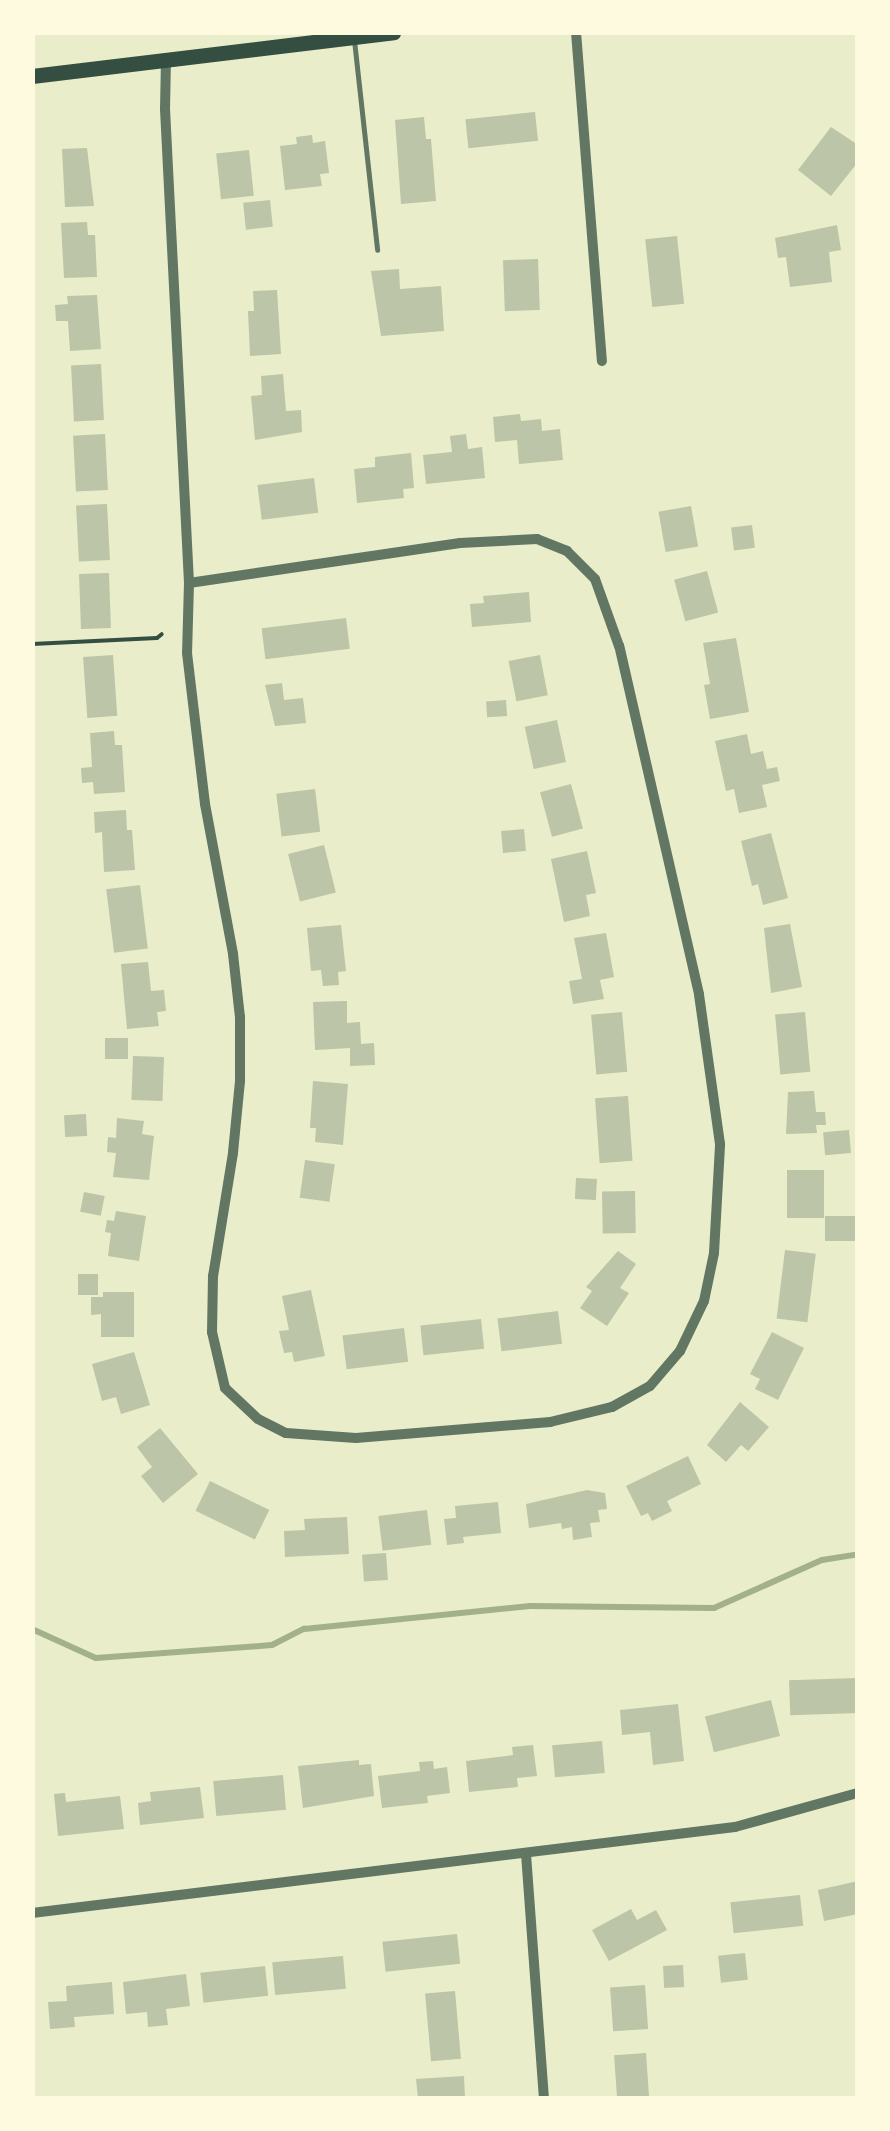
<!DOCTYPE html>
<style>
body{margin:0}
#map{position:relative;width:890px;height:2131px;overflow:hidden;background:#e9edc9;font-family:"Alegreya Sans",sans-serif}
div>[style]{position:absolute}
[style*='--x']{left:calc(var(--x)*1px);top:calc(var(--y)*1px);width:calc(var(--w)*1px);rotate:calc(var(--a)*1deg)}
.stream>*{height:6px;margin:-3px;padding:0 3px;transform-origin:3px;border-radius:3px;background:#a3b18a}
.building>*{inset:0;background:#bcc5a7;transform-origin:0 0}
.path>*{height:4px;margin:-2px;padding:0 2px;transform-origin:2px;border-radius:2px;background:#344e41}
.service>*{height:5px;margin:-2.5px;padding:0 2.5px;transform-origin:2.5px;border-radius:2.5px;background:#617663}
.minor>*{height:10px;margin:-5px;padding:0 5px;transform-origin:5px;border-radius:5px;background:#617663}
.secondary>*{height:15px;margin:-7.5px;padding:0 7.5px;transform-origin:7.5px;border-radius:7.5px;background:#344e41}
span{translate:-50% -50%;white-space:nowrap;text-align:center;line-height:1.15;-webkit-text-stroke:10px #fefae0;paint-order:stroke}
.frame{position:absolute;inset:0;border:35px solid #fefae0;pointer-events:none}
</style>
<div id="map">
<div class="stream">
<div style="--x:32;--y:1629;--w:70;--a:24.4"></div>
<div style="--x:96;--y:1658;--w:176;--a:-4.2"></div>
<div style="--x:272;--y:1645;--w:36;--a:-27"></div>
<div style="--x:304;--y:1629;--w:227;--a:-5.8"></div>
<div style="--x:530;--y:1606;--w:184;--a:0.6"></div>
<div style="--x:714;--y:1608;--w:118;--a:-24"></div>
<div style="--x:822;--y:1560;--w:36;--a:-9"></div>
</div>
<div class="building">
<div style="left:535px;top:112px;width:29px;height:70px;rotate:84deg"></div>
<div style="clip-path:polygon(424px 117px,426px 139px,431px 139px,436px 201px,401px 204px,395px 120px)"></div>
<div style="clip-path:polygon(831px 127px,858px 145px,858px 162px,831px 196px,798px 170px)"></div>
<div style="clip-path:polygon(312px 135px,313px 143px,325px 141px,329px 173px,320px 174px,322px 186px,285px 190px,280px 146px,297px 144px,296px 137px)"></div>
<div style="clip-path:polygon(87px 148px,94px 206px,65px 207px,62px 149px)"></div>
<div style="left:249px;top:150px;width:46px;height:33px;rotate:84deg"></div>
<div style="left:270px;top:200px;width:27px;height:27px;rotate:84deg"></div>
<div style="clip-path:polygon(87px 222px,88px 235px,95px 235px,97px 277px,64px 278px,61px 223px)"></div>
<div style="clip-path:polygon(837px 225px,841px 250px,829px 252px,832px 282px,790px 287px,786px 257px,778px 258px,775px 238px)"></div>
<div style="left:677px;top:236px;width:68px;height:32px;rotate:84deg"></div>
<div style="left:538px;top:259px;width:51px;height:35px;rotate:88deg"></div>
<div style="clip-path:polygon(399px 269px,400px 289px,441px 286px,444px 331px,381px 336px,371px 271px)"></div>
<div style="clip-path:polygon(277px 290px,281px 354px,250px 356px,248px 311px,254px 311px,253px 291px)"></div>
<div style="clip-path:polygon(97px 295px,101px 349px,70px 351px,68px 321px,56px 321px,55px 305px,68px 304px,67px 296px)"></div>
<div style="left:101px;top:364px;width:56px;height:30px;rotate:87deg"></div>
<div style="clip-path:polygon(283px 374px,286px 411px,301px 410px,302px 432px,255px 440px,251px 396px,262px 395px,261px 376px)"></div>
<div style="clip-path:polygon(520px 414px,521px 421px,541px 419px,542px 431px,560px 429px,563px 460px,519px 464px,517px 440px,495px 442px,493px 417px)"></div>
<div style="left:105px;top:434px;width:56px;height:32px;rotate:87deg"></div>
<div style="clip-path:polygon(466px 434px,468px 449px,482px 447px,485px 478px,426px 484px,423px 455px,452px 452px,450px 436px)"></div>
<div style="clip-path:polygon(411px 453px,414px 488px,403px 489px,404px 498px,357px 503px,354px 469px,375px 467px,375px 457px)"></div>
<div style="left:314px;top:478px;width:35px;height:57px;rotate:83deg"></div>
<div style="left:107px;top:504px;width:56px;height:31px;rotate:87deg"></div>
<div style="left:691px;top:506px;width:41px;height:33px;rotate:80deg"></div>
<div style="left:752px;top:525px;width:23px;height:21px;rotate:83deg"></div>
<div style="left:707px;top:571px;width:43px;height:34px;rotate:75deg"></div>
<div style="left:109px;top:573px;width:55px;height:30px;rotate:88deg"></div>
<div style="clip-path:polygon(529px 592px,531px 622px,472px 627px,470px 604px,484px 603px,483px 596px)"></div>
<div style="left:346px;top:618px;width:31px;height:85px;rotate:83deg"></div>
<div style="clip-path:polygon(736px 638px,749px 712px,710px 719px,704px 685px,710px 684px,703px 643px)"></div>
<div style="left:113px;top:655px;width:61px;height:30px;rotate:86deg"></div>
<div style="left:540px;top:655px;width:41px;height:32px;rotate:79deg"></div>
<div style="clip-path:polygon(282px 683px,284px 700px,303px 698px,306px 723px,275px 726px,265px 685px)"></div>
<div style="left:506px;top:700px;width:16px;height:20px;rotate:86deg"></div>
<div style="left:557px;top:720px;width:43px;height:33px;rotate:78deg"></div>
<div style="clip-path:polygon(114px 731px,115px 745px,122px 745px,125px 792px,94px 794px,93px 782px,82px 783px,81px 768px,92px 767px,90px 733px)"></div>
<div style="clip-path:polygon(747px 734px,751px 754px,763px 751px,767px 769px,777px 767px,780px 781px,762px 785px,767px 807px,739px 813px,734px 789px,726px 791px,715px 741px)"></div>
<div style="left:571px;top:784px;width:46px;height:32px;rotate:75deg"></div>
<div style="left:315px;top:789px;width:43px;height:39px;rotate:83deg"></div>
<div style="clip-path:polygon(126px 810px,127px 830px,132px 830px,135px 870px,104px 872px,102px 832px,95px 833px,94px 812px)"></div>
<div style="left:524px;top:829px;width:22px;height:23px;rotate:85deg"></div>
<div style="clip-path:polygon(771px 833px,788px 898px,763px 905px,758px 884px,752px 886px,741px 841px)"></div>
<div style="left:324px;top:845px;width:49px;height:37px;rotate:76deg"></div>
<div style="clip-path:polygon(587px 851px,596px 893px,586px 895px,590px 916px,564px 922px,551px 859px)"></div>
<div style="left:140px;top:885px;width:64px;height:34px;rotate:83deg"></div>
<div style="clip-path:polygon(790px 924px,802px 987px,771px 993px,764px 928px)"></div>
<div style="clip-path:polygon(341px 925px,346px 971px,338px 972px,339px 985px,323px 986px,321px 970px,311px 971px,307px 928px)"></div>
<div style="clip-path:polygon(606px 933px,614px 977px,600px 980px,604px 999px,573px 1004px,569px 981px,582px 979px,574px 938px)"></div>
<div style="clip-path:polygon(148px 962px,151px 991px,164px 990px,166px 1011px,157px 1012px,159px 1026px,127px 1029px,121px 964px)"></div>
<div style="clip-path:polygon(347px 1001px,347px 1023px,360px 1022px,361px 1044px,374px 1043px,375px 1065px,350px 1066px,350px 1048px,315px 1050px,313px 1002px)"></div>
<div style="left:622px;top:1012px;width:60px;height:31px;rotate:85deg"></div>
<div style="left:805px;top:1012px;width:60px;height:30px;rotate:85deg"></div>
<div style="left:105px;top:1038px;width:23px;height:21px"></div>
<div style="left:133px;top:1056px;width:31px;height:44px;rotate:2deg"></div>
<div style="clip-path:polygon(313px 1081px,348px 1084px,343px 1145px,315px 1142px,316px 1128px,310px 1128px)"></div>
<div style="clip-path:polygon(814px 1091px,816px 1112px,825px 1112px,826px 1125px,816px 1125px,817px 1133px,786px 1134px,788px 1092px)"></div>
<div style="left:628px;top:1096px;width:65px;height:33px;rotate:86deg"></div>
<div style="left:86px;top:1114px;width:22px;height:22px;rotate:87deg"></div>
<div style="clip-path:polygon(117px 1118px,144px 1121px,142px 1134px,154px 1136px,149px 1180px,113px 1177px,116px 1153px,107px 1152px,108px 1137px,116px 1138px)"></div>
<div style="left:849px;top:1130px;width:23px;height:26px;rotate:85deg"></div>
<div style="left:305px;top:1160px;width:30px;height:38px;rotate:8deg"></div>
<div style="left:787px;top:1170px;width:37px;height:48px"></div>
<div style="left:576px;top:1178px;width:21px;height:21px;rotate:3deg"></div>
<div style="left:635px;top:1191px;width:42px;height:33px;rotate:89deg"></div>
<div style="left:84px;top:1192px;width:21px;height:20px;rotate:11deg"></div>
<div style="clip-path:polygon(116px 1211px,146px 1216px,139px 1261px,108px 1256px,111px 1233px,105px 1232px,107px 1220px,114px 1221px)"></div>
<div style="left:825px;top:1216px;width:33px;height:25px"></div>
<div style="left:785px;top:1250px;width:31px;height:69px;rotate:7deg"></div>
<div style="clip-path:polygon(618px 1251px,636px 1264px,620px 1288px,629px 1293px,607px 1326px,580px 1308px,592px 1291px,586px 1287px)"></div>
<div style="left:78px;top:1274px;width:20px;height:21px"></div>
<div style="clip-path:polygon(311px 1290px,325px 1356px,294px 1362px,292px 1352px,284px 1353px,279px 1331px,289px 1330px,282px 1296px)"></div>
<div style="clip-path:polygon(103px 1292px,134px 1292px,134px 1337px,101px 1337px,101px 1314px,91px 1315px,91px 1297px,103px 1297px)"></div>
<div style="left:558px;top:1311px;width:33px;height:61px;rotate:83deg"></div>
<div style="left:481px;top:1319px;width:30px;height:61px;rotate:84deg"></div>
<div style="left:404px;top:1328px;width:34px;height:62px;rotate:83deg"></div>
<div style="clip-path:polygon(772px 1332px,804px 1348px,778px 1400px,755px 1389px,760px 1379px,750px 1374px)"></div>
<div style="clip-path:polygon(134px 1352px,150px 1405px,121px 1414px,116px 1397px,102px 1401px,92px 1364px)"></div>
<div style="clip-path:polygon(740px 1402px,769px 1427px,748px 1451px,741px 1445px,726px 1462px,707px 1445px)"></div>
<div style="clip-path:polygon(160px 1428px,198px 1474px,163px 1503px,141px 1476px,152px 1467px,137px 1447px)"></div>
<div style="clip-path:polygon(688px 1456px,701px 1484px,667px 1501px,672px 1511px,652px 1521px,648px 1513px,641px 1516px,626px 1486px)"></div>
<div style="left:210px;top:1481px;width:66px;height:33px;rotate:26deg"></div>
<div style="clip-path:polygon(587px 1490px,605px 1493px,607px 1509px,598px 1510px,600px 1522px,590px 1523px,592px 1537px,573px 1540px,572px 1527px,562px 1529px,561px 1523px,529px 1528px,526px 1504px)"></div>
<div style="clip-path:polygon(498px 1502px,501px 1533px,463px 1537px,464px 1543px,447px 1545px,444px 1519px,456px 1518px,455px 1506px)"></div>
<div style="left:427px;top:1510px;width:35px;height:49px;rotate:83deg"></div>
<div style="clip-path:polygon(347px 1517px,349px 1554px,285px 1557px,284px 1531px,305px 1530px,304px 1519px)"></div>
<div style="left:386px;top:1553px;width:27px;height:24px;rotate:86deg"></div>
<div style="left:857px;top:1678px;width:35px;height:68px;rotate:88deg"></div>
<div style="left:771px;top:1700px;width:37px;height:68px;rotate:76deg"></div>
<div style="clip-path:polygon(678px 1704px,684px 1761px,653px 1765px,650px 1732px,622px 1735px,620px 1710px)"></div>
<div style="left:602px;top:1741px;width:32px;height:50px;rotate:85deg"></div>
<div style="clip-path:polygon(533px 1745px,537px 1776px,517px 1778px,518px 1787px,469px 1792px,466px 1761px,513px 1755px,512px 1747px)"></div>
<div style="clip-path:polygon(359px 1760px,359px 1765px,371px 1764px,374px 1796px,303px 1808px,298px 1766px)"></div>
<div style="clip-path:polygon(433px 1761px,434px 1769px,447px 1767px,450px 1793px,427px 1796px,428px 1803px,382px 1808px,378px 1776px,420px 1771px,419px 1762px)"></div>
<div style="left:283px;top:1775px;width:35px;height:70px;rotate:85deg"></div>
<div style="clip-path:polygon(200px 1787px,204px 1818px,140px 1825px,138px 1803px,151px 1801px,150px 1792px)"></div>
<div style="clip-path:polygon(65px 1793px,66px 1802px,120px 1796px,124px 1829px,58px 1836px,54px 1794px)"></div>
<div style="clip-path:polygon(858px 1881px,858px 1914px,824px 1921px,818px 1890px)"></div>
<div style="left:800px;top:1895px;width:31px;height:70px;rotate:84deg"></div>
<div style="clip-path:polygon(631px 1909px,637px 1920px,656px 1910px,667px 1930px,609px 1961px,592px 1930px)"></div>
<div style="left:457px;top:1934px;width:30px;height:75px;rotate:84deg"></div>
<div style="left:745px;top:1953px;width:27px;height:27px;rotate:84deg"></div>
<div style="left:343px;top:1956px;width:33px;height:71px;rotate:85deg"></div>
<div style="left:683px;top:1965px;width:22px;height:20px;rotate:87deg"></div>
<div style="left:265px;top:1966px;width:30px;height:65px;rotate:84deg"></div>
<div style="clip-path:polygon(186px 1974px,190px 2006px,166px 2009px,168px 2025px,148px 2027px,147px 2012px,126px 2014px,123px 1982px)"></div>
<div style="clip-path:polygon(112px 1982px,114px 2014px,74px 2017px,75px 2027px,50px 2029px,48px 2002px,67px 2001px,66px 1986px)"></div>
<div style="left:645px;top:1985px;width:44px;height:35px;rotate:86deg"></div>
<div style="left:455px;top:1991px;width:68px;height:30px;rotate:85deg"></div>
<div style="left:646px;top:2053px;width:45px;height:32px;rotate:86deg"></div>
<div style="clip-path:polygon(464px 2076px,465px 2098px,418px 2098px,416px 2079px)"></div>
</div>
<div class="path">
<div style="--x:32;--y:644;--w:125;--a:-2.7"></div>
<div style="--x:157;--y:638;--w:6;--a:-39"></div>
</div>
<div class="service">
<div style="--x:354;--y:40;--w:211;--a:83.7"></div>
</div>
<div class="minor">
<div style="--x:576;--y:32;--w:330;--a:85.5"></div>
<div style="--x:166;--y:58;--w:51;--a:91.1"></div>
<div style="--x:165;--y:109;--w:475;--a:87.1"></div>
<div style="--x:189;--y:583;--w:70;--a:91.6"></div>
<div style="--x:187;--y:653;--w:152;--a:83.2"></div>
<div style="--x:205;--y:804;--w:153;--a:79.4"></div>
<div style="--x:233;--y:954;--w:63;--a:83.7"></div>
<div style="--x:240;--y:1017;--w:64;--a:90"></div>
<div style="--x:240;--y:1081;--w:72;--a:95.6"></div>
<div style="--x:233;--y:1153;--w:125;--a:99.2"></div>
<div style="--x:213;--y:1276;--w:56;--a:91"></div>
<div style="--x:212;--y:1332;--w:57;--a:76.9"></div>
<div style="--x:225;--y:1388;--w:45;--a:43.2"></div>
<div style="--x:258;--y:1419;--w:31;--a:27"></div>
<div style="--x:286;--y:1433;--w:70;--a:4.1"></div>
<div style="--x:356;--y:1438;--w:195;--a:-4.7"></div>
<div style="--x:550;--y:1422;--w:64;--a:-13.6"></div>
<div style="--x:612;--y:1407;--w:43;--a:-28.9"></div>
<div style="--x:650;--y:1386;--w:46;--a:-49.4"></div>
<div style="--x:680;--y:1351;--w:55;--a:-64.4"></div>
<div style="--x:704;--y:1301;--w:49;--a:-78.2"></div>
<div style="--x:714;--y:1253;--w:109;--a:-86.8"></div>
<div style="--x:720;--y:1144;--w:151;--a:-98"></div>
<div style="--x:699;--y:994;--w:357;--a:-102.9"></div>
<div style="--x:619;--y:646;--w:71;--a:-109.7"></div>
<div style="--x:595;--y:579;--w:40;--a:-135"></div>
<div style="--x:567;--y:551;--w:32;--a:-158"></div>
<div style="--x:537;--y:539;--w:77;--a:177"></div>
<div style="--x:460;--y:543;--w:274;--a:171.6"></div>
<div style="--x:526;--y:1854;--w:245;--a:85.8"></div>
<div style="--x:32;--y:1913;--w:708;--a:-6.97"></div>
<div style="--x:735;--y:1827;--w:128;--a:-15.5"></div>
</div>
<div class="secondary">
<div style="--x:32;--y:76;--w:364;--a:-6.9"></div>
</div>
<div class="frame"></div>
</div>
